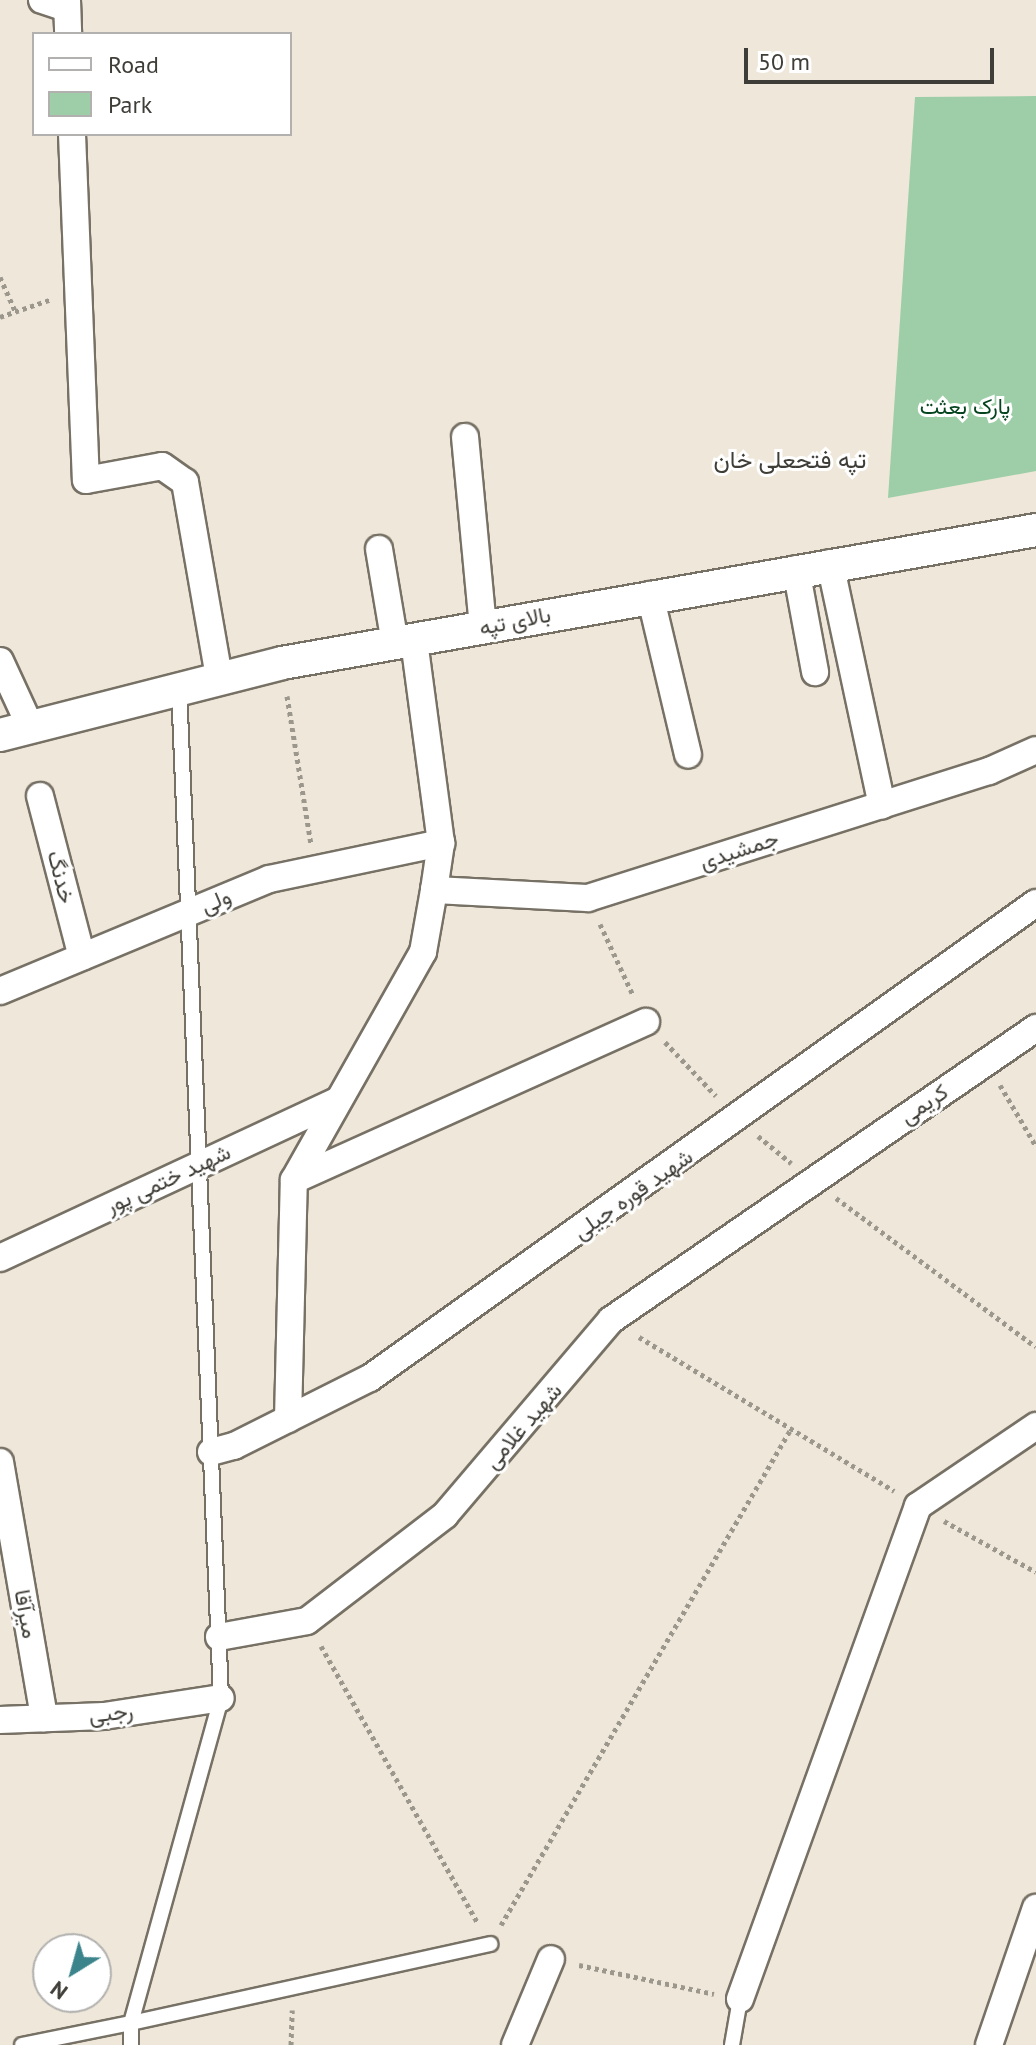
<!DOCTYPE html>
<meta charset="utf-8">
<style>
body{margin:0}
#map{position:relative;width:1036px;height:2045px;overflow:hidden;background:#efe8da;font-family:"PT Sans",Vazirmatn,sans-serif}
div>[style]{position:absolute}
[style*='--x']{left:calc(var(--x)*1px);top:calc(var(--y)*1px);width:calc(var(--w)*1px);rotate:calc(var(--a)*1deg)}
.green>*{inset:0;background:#9ecea7}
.path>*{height:5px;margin-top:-2.5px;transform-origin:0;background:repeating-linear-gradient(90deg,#9c978d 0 4px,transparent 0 8px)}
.roads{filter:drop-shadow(2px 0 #777165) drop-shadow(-2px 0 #777165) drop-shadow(0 2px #777165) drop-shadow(0 -2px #777165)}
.service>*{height:14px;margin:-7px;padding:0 7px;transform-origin:7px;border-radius:7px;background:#fff}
.minor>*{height:26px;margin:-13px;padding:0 13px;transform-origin:13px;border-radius:13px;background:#fff}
.tertiary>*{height:32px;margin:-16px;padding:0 16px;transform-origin:16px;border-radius:16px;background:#fff}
span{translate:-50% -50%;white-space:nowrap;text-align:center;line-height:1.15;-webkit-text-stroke:6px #fff;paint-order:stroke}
.park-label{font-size:22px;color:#05441e}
.street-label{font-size:22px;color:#3f3d37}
.neighbourhood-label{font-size:24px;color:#3f3d37}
.legend{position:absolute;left:32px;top:32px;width:260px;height:104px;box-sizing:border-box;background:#fff;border:2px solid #b2b1af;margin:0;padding:10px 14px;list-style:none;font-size:24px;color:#3f3d37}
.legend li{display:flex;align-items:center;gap:16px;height:40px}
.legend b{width:40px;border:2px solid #b2b1af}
.north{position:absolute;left:32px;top:1933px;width:80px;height:80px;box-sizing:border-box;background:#fff;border:2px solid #b2b1af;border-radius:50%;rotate:217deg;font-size:22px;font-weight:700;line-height:32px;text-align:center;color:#3f3d37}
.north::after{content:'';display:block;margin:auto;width:28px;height:36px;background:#3c848c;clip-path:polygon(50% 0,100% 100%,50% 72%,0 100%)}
.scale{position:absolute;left:744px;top:48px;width:250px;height:36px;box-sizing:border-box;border:4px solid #3f3d37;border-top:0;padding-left:10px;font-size:24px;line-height:28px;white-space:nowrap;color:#3f3d37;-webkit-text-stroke:6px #fff;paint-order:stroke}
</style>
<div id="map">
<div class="green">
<div style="clip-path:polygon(1036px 96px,1036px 471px,888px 498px,915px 97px)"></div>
</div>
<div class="path">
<div style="--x:0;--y:277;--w:37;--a:66"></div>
<div style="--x:0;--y:317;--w:55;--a:-19.1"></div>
<div style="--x:287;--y:696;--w:150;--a:80.8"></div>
<div style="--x:600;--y:924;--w:78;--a:65.1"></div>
<div style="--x:665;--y:1042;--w:74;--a:46.6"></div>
<div style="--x:1000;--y:1085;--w:71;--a:59.5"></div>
<div style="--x:758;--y:1136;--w:43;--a:39.3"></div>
<div style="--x:836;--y:1198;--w:249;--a:36.7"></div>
<div style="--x:639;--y:1337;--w:298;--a:31.1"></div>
<div style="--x:944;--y:1521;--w:105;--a:29"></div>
<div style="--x:321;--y:1646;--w:318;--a:60.5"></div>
<div style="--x:501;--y:1925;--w:575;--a:-59.69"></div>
<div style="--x:579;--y:1965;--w:138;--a:12.1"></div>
<div style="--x:291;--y:2045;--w:35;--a:-88"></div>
</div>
<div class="roads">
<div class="service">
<div style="--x:22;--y:2045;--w:111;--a:-11.4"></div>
<div style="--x:131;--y:2023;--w:337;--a:-74.5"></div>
<div style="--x:221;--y:1698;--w:1012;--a:-92.38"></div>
<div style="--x:131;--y:2045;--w:22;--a:-90"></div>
<div style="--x:131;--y:2023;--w:368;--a:-12.4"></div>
<div style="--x:732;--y:2045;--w:47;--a:-80.1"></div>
</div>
<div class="minor">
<div style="--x:42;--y:0;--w:26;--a:18"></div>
<div style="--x:67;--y:0;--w:34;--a:88"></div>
<div style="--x:72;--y:134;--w:346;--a:87.7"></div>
<div style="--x:86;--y:480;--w:77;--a:-10.4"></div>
<div style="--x:162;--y:466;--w:28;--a:35"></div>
<div style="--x:185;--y:482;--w:197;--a:80.1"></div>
<div style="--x:465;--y:437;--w:191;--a:84.6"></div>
<div style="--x:379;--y:549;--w:96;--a:80.4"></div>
<div style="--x:830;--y:563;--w:248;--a:77.9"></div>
<div style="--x:796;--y:569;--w:105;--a:79.5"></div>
<div style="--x:650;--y:595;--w:164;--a:76.6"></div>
<div style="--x:0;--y:661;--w:72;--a:65.2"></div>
<div style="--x:40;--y:796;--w:166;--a:75.4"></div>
<div style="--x:434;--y:890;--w:154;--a:3"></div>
<div style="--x:588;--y:898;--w:421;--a:-17.6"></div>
<div style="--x:989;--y:771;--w:51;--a:-24.1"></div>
<div style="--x:0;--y:991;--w:291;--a:-22.6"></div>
<div style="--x:269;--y:879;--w:176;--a:-11.8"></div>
<div style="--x:294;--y:1180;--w:386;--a:-24.2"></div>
<div style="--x:0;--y:1258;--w:371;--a:-25"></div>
<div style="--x:288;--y:1419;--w:239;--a:-88.6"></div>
<div style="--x:294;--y:1180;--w:262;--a:-60.5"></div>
<div style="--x:423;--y:952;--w:63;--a:-79.9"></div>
<div style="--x:434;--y:890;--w:48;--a:-81.5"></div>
<div style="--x:441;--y:843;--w:205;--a:-97.6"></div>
<div style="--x:211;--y:1452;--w:24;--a:-15"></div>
<div style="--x:234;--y:1446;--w:152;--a:-26.6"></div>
<div style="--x:370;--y:1378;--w:818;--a:-35.5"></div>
<div style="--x:0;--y:1462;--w:260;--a:80.2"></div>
<div style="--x:219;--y:1637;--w:89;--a:-10.3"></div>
<div style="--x:307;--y:1621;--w:174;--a:-37.5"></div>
<div style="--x:445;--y:1515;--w:256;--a:-49.6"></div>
<div style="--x:611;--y:1320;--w:516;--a:-34.49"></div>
<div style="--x:0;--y:1720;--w:104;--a:-2.2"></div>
<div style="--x:104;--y:1716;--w:118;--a:-8.7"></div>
<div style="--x:740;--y:1999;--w:524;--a:-70.15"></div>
<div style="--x:918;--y:1506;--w:143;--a:-34.1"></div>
<div style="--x:515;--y:2045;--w:93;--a:-67.3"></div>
<div style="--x:989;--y:2045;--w:145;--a:-71.1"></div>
</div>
<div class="tertiary">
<div style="--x:0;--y:735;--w:291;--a:-14.3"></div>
<div style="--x:282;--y:663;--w:766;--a:-10"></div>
</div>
</div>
<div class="park-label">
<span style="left:965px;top:407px">پارک بعثت</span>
</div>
<div class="street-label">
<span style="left:515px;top:621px;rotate:-11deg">بالای تپه</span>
<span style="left:739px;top:850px;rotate:-18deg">جمشیدی</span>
<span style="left:61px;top:877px;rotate:76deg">خدنگ</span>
<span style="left:216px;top:901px;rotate:-23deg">ولی</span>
<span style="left:924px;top:1104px;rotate:-34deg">کریمی</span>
<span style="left:168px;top:1179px;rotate:-25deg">شهید ختمی پور</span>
<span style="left:633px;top:1194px;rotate:-35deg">شهید قوره جیلی</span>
<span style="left:523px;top:1426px;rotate:-49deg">شهید غلامی</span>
<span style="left:26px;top:1614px;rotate:80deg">میرآقا</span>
<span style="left:111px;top:1713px;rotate:-6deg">رجبی</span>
</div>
<div class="neighbourhood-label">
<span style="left:790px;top:460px">تپه فتحعلی خان</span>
</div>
<ul class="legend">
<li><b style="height:10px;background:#fff"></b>Road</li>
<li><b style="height:22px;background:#9ecea7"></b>Park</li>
</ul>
<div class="north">N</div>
<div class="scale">50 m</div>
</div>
